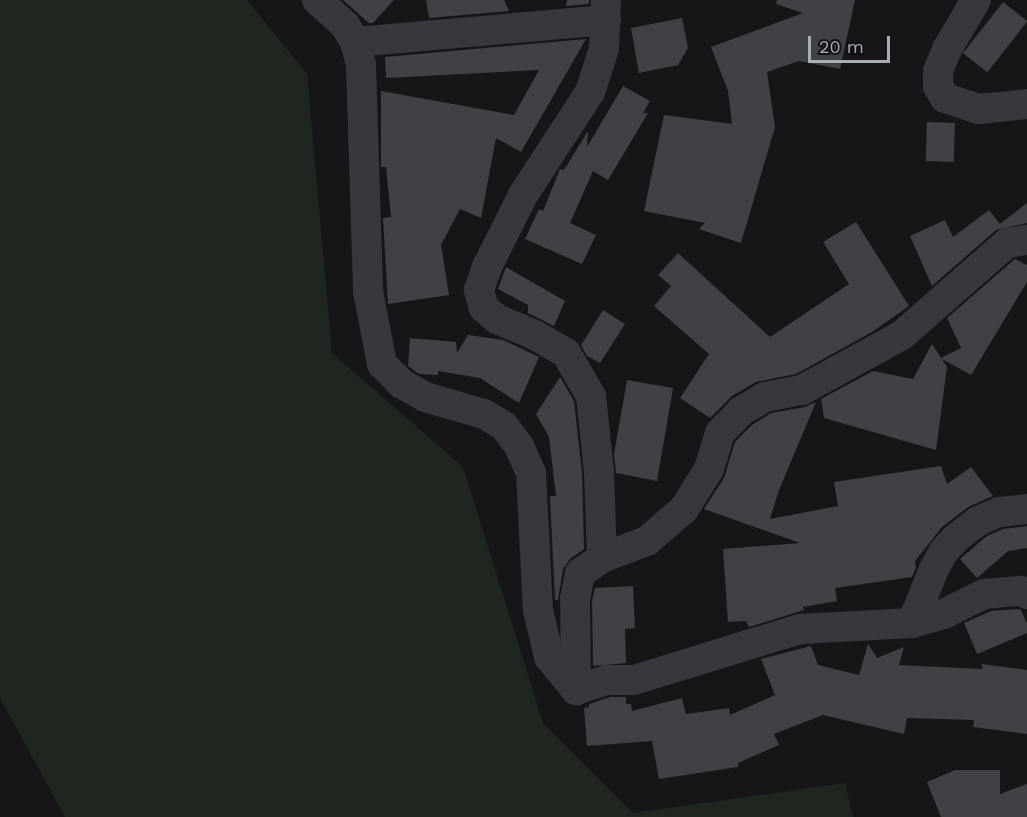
<!DOCTYPE html>
<style>
body{margin:0}
#map{position:relative;width:1027px;height:817px;overflow:hidden;background:#161618;font-family:"Work Sans",sans-serif}
div>[style]{position:absolute}
[style*='--x']{left:calc(var(--x)*1px);top:calc(var(--y)*1px);width:calc(var(--w)*1px);rotate:calc(var(--a)*1deg)}
.green>*{inset:0;background:#1e261f}
.building>*{inset:0;background:#404145;transform-origin:0 0}
.minor>*{height:30px;margin:-15px;padding:0 15px;transform-origin:15px;border-radius:15px;background:#37383d}
span{translate:-50% -50%;white-space:nowrap;text-align:center;line-height:1.15;-webkit-text-stroke:4.5px #111113;paint-order:stroke}
.scale{position:absolute;left:808px;top:36px;width:82px;height:27px;box-sizing:border-box;border:3px solid #a8adb8;border-top:0;padding-left:8px;font-size:18px;line-height:21px;white-space:nowrap;color:#a8adb8;-webkit-text-stroke:4px #111113;paint-order:stroke}
</style>
<div id="map">
<div class="green">
<div style="clip-path:polygon(0 0,247px 0,307px 74px,332px 353px,463px 467px,543px 723px,633px 813px,845px 783px,853px 817px,65px 817px,0 698px)"></div>
</div>
<div class="building">
<div style="clip-path:polygon(343px 0,394px 0,373px 23px,369px 23px)"></div>
<div style="clip-path:polygon(426px 0,504px 0,509px 11px,429px 18px)"></div>
<div style="clip-path:polygon(567px 0,589px 0,589px 4px,566px 6px)"></div>
<div style="clip-path:polygon(777px 0,855px 0,840px 69px,799px 61px,767px 72px,775px 127px,741px 243px,699px 229px,705px 223px,644px 211px,664px 115px,732px 124px,728px 91px,711px 47px,803px 13px,776px 4px)"></div>
<div style="left:1003px;top:2px;width:31px;height:65px;rotate:38deg"></div>
<div style="clip-path:polygon(682px 18px,688px 48px,678px 65px,639px 73px,631px 28px)"></div>
<div style="clip-path:polygon(586px 39px,521px 152px,496px 138px,481px 218px,460px 209px,441px 245px,449px 295px,388px 304px,383px 218px,391px 217px,386px 167px,381px 167px,381px 91px,514px 115px,539px 70px,386px 78px,385px 57px)"></div>
<div style="clip-path:polygon(623px 86px,650px 101px,643px 113px,648px 113px,608px 180px,593px 171px,570px 223px,596px 235px,582px 264px,525px 239px,539px 209px,543px 211px,560px 169px,564px 170px,588px 131px,587px 147px)"></div>
<div style="left:927px;top:122px;width:28px;height:39px;rotate:2deg"></div>
<div style="clip-path:polygon(1027px 203px,1027px 223px,996px 230px,932px 286px,910px 236px,945px 220px,953px 237px,989px 210px,1000px 224px)"></div>
<div style="clip-path:polygon(856px 222px,909px 306px,872px 332px,796px 374px,756px 382px,732px 396px,710px 418px,680px 398px,709px 354px,654px 306px,671px 286px,658px 275px,678px 253px,770px 337px,849px 284px,823px 242px)"></div>
<div style="clip-path:polygon(1015px 259px,1027px 265px,1027px 282px,971px 375px,942px 359px,947px 367px,936px 450px,824px 418px,821px 399px,873px 371px,913px 379px,932px 344px,941px 358px,961px 348px,947px 318px)"></div>
<div style="clip-path:polygon(506px 267px,565px 301px,554px 326px,528px 313px,528px 305px,498px 289px)"></div>
<div style="clip-path:polygon(603px 310px,625px 324px,600px 363px,587px 356px,581px 345px)"></div>
<div style="clip-path:polygon(468px 335px,503px 340px,539px 357px,519px 403px,480px 378px,438px 371px,438px 375px,419px 374px,408px 366px,410px 338px,456px 342px,457px 353px)"></div>
<div style="clip-path:polygon(560px 377px,574px 401px,582px 473px,584px 549px,570px 559px,563px 569px,558px 600px,555px 600px,550px 496px,556px 496px,549px 437px,536px 414px)"></div>
<div style="clip-path:polygon(627px 380px,673px 388px,657px 481px,616px 473px,614px 454px)"></div>
<div style="clip-path:polygon(816px 402px,779px 490px,770px 519px,838px 506px,834px 482px,941px 466px,947px 484px,971px 467px,993px 496px,968px 507px,942px 527px,915px 561px,916px 568px,912px 577px,835px 588px,837px 601px,803px 607px,804px 610px,749px 627px,746px 621px,728px 622px,723px 549px,800px 543px,704px 509px,724px 478px,735px 442px,752px 425px,771px 413px,805px 407px)"></div>
<div style="clip-path:polygon(1027px 526px,1027px 548px,1008px 551px,977px 578px,960px 559px,987px 536px,1003px 529px)"></div>
<div style="clip-path:polygon(633px 586px,635px 628px,625px 629px,626px 663px,593px 666px,592px 601px,595px 588px)"></div>
<div style="clip-path:polygon(1018px 609px,1021px 610px,1027px 624px,1027px 633px,977px 654px,964px 623px,991px 611px)"></div>
<div style="clip-path:polygon(868px 644px,877px 658px,904px 647px,899px 665px,983px 669px,981px 664px,1027px 670px,1027px 734px,973px 727px,974px 720px,907px 718px,904px 734px,823px 715px,774px 734px,779px 745px,738px 763px,738px 767px,659px 779px,652px 741px,587px 746px,584px 708px,589px 707px,589px 704px,610px 697px,626px 697px,626px 704px,631px 704px,632px 711px,682px 698px,686px 714px,729px 708px,730px 715px,775px 695px,761px 659px,811px 646px,818px 665px,859px 675px)"></div>
<div style="clip-path:polygon(955px 770px,1000px 770px,1000px 794px,1027px 784px,1027px 817px,941px 817px,927px 782px)"></div>
</div>
<div class="minor">
<div style="--x:317;--y:0;--w:38;--a:42"></div>
<div style="--x:345;--y:25;--w:20;--a:60"></div>
<div style="--x:355;--y:42;--w:24;--a:75"></div>
<div style="--x:361;--y:65;--w:226;--a:88.2"></div>
<div style="--x:368;--y:291;--w:74;--a:79.1"></div>
<div style="--x:382;--y:364;--w:28;--a:45"></div>
<div style="--x:402;--y:384;--w:26;--a:29"></div>
<div style="--x:425;--y:397;--w:61;--a:16.1"></div>
<div style="--x:484;--y:414;--w:23;--a:31"></div>
<div style="--x:504;--y:426;--w:25;--a:53"></div>
<div style="--x:519;--y:446;--w:30;--a:66"></div>
<div style="--x:531;--y:473;--w:137;--a:87.1"></div>
<div style="--x:538;--y:610;--w:48;--a:76.8"></div>
<div style="--x:549;--y:657;--w:43;--a:50.7"></div>
<div style="--x:576;--y:690;--w:33;--a:-18"></div>
<div style="--x:607;--y:680;--w:27;--a:0"></div>
<div style="--x:634;--y:680;--w:174;--a:-17.1"></div>
<div style="--x:800;--y:629;--w:112;--a:-3.1"></div>
<div style="--x:912;--y:623;--w:35;--a:-16"></div>
<div style="--x:946;--y:613;--w:42;--a:-26.6"></div>
<div style="--x:984;--y:594;--w:37;--a:-5"></div>
<div style="--x:1021;--y:591;--w:7;--a:27"></div>
<div style="--x:976;--y:0;--w:57;--a:120.6"></div>
<div style="--x:947;--y:49;--w:24;--a:112"></div>
<div style="--x:938;--y:71;--w:15;--a:90"></div>
<div style="--x:938;--y:86;--w:14;--a:60"></div>
<div style="--x:945;--y:98;--w:36;--a:18"></div>
<div style="--x:979;--y:109;--w:48;--a:-5.9"></div>
<div style="--x:355;--y:42;--w:252;--a:-5"></div>
<div style="--x:602;--y:558;--w:48;--a:-20.7"></div>
<div style="--x:647;--y:541;--w:49;--a:-40.9"></div>
<div style="--x:684;--y:509;--w:47;--a:-58"></div>
<div style="--x:709;--y:469;--w:38;--a:-73"></div>
<div style="--x:720;--y:433;--w:30;--a:-46"></div>
<div style="--x:741;--y:411;--w:28;--a:-30"></div>
<div style="--x:765;--y:397;--w:38;--a:-11"></div>
<div style="--x:802;--y:390;--w:114;--a:-28.8"></div>
<div style="--x:902;--y:335;--w:140;--a:-41.2"></div>
<div style="--x:1007;--y:243;--w:20;--a:-9"></div>
<div style="--x:912;--y:623;--w:58;--a:-67.8"></div>
<div style="--x:934;--y:569;--w:21;--a:-61"></div>
<div style="--x:944;--y:551;--w:16;--a:-47"></div>
<div style="--x:955;--y:539;--w:29;--a:-38"></div>
<div style="--x:978;--y:521;--w:23;--a:-23"></div>
<div style="--x:999;--y:512;--w:28;--a:-6"></div>
<div style="--x:576;--y:690;--w:91;--a:-90.6"></div>
<div style="--x:575;--y:599;--w:26;--a:-79"></div>
<div style="--x:580;--y:573;--w:27;--a:-34"></div>
<div style="--x:602;--y:558;--w:86;--a:-92"></div>
<div style="--x:599;--y:472;--w:76;--a:-96"></div>
<div style="--x:591;--y:396;--w:50;--a:-120.2"></div>
<div style="--x:566;--y:353;--w:36;--a:-150"></div>
<div style="--x:535;--y:335;--w:41;--a:-157.2"></div>
<div style="--x:497;--y:319;--w:17;--a:-140"></div>
<div style="--x:484;--y:308;--w:19;--a:-106"></div>
<div style="--x:479;--y:290;--w:24;--a:-71"></div>
<div style="--x:487;--y:267;--w:80;--a:-63.4"></div>
<div style="--x:523;--y:195;--w:123;--a:-57"></div>
<div style="--x:590;--y:92;--w:45;--a:-72"></div>
<div style="--x:604;--y:49;--w:49;--a:-87.7"></div>
</div>
<div class="scale">20 m</div>
</div>
